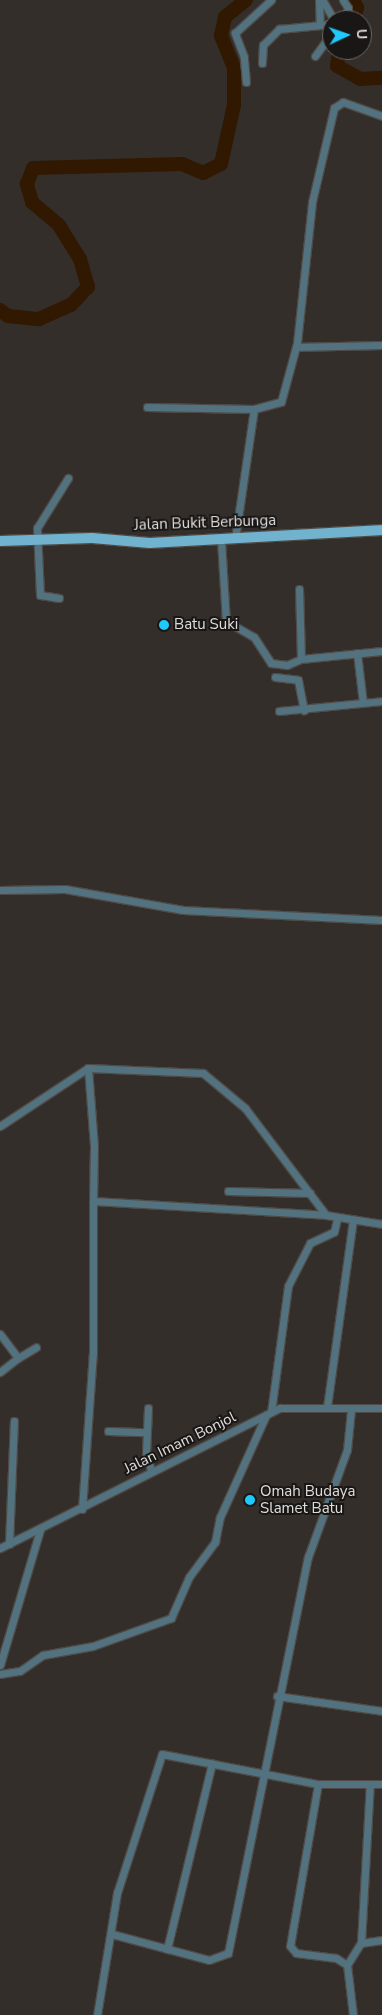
<!DOCTYPE html>
<style>
body{margin:0}
#map{position:relative;width:382px;height:2015px;overflow:hidden;background:#332e2a;font-family:"Nunito Sans",sans-serif}
div>[style]{position:absolute}
[style*='--x']{left:calc(var(--x)*1px);top:calc(var(--y)*1px);width:calc(var(--w)*1px);rotate:calc(var(--a)*1deg)}
.river>*{height:14px;margin:-7px;padding:0 7px;transform-origin:7px;border-radius:7px;background:#311800}
.roads{filter:drop-shadow(1px 0 #4f4a46) drop-shadow(-1px 0 #4f4a46) drop-shadow(0 1px #4f4a46) drop-shadow(0 -1px #4f4a46)}
.minor>*{height:7px;margin:-3.5px;padding:0 3.5px;transform-origin:3.5px;border-radius:3.5px;background:#53727f}
.primary>*{height:10px;margin:-5px;padding:0 5px;transform-origin:5px;border-radius:5px;background:#71b3ce}
.dots>*{width:14px;height:14px;translate:-50% -50%;box-sizing:border-box;border:2px solid #191715;border-radius:50%}
span{translate:-50% -50%;white-space:nowrap;text-align:center;line-height:1.15;-webkit-text-stroke:4px #191715;paint-order:stroke}
.street-label{font-size:15px;color:#e0dcda}
.poi-label{font-size:15px;color:#e0dcda}
.left{translate:0 -50%;text-align:left}
.north{position:absolute;left:322px;top:10px;width:50px;height:50px;box-sizing:border-box;background:#191715;border:1px solid #696664;border-radius:50%;rotate:87deg;font-size:14px;font-weight:700;line-height:20px;text-align:center;color:#e0dcda}
.north::after{content:'';display:block;margin:auto;width:18px;height:22px;background:#20c9fd;clip-path:polygon(50% 0,100% 100%,50% 72%,0 100%)}
</style>
<div id="map">
<div class="river">
<div style="--x:353;--y:0;--w:9;--a:63"></div>
<div style="--x:357;--y:8;--w:13;--a:108"></div>
<div style="--x:339;--y:50;--w:16;--a:97"></div>
<div style="--x:337;--y:66;--w:26;--a:29"></div>
<div style="--x:360;--y:79;--w:22;--a:-3"></div>
<div style="--x:0;--y:310;--w:10;--a:37"></div>
<div style="--x:8;--y:316;--w:31;--a:6"></div>
<div style="--x:39;--y:319;--w:35;--a:-24"></div>
<div style="--x:71;--y:305;--w:25;--a:-47"></div>
<div style="--x:88;--y:287;--w:29;--a:-106"></div>
<div style="--x:80;--y:259;--w:40;--a:-122"></div>
<div style="--x:59;--y:225;--w:35;--a:-140"></div>
<div style="--x:32;--y:202;--w:19;--a:-106"></div>
<div style="--x:27;--y:184;--w:17;--a:-69"></div>
<div style="--x:33;--y:168;--w:149;--a:-1.5"></div>
<div style="--x:182;--y:164;--w:23;--a:23"></div>
<div style="--x:203;--y:173;--w:20;--a:-27"></div>
<div style="--x:221;--y:164;--w:60;--a:-77.6"></div>
<div style="--x:234;--y:105;--w:37;--a:-90"></div>
<div style="--x:234;--y:68;--w:35;--a:-112"></div>
<div style="--x:221;--y:35;--w:18;--a:-77"></div>
<div style="--x:225;--y:17;--w:27;--a:-39"></div>
</div>
<div class="roads">
<div class="minor">
<div style="--x:319;--y:0;--w:25;--a:88"></div>
<div style="--x:343;--y:0;--w:9;--a:58"></div>
<div style="--x:348;--y:8;--w:12;--a:104"></div>
<div style="--x:323;--y:1;--w:22;--a:60"></div>
<div style="--x:315;--y:56;--w:29;--a:-54"></div>
<div style="--x:262;--y:63;--w:18;--a:-87"></div>
<div style="--x:263;--y:45;--w:23;--a:-45"></div>
<div style="--x:279;--y:29;--w:53;--a:-5.4"></div>
<div style="--x:246;--y:82;--w:25;--a:-95"></div>
<div style="--x:244;--y:57;--w:26;--a:-111"></div>
<div style="--x:235;--y:33;--w:49;--a:-42.5"></div>
<div style="--x:296;--y:347;--w:86;--a:-1.3"></div>
<div style="--x:147;--y:407;--w:107;--a:1.1"></div>
<div style="--x:254;--y:409;--w:28;--a:-15"></div>
<div style="--x:281;--y:402;--w:61;--a:-74.8"></div>
<div style="--x:297;--y:343;--w:142;--a:-83.9"></div>
<div style="--x:312;--y:202;--w:97;--a:-76.8"></div>
<div style="--x:334;--y:108;--w:11;--a:-34"></div>
<div style="--x:343;--y:102;--w:41;--a:19.7"></div>
<div style="--x:235;--y:539;--w:131;--a:-81.7"></div>
<div style="--x:221;--y:540;--w:81;--a:86.5"></div>
<div style="--x:226;--y:621;--w:32;--a:30"></div>
<div style="--x:254;--y:637;--w:31;--a:57"></div>
<div style="--x:271;--y:663;--w:16;--a:7"></div>
<div style="--x:287;--y:665;--w:15;--a:-23"></div>
<div style="--x:301;--y:659;--w:70;--a:-91.6"></div>
<div style="--x:59;--y:598;--w:19;--a:-171"></div>
<div style="--x:40;--y:595;--w:67;--a:-92.6"></div>
<div style="--x:37;--y:528;--w:59;--a:-58.2"></div>
<div style="--x:357;--y:653;--w:50;--a:83.2"></div>
<div style="--x:301;--y:659;--w:81;--a:-5.6"></div>
<div style="--x:275;--y:677;--w:23;--a:7"></div>
<div style="--x:298;--y:680;--w:31;--a:79"></div>
<div style="--x:279;--y:711;--w:103;--a:-5.5"></div>
<div style="--x:0;--y:890;--w:65;--a:-0.9"></div>
<div style="--x:65;--y:889;--w:120;--a:10.1"></div>
<div style="--x:183;--y:910;--w:199;--a:2.9"></div>
<div style="--x:88;--y:1068;--w:78;--a:85.6"></div>
<div style="--x:94;--y:1146;--w:55;--a:91"></div>
<div style="--x:0;--y:1126;--w:105;--a:-33.4"></div>
<div style="--x:88;--y:1068;--w:115;--a:2.5"></div>
<div style="--x:203;--y:1073;--w:55;--a:39.8"></div>
<div style="--x:245;--y:1108;--w:134;--a:52.9"></div>
<div style="--x:326;--y:1215;--w:57;--a:9.1"></div>
<div style="--x:228;--y:1191;--w:82;--a:1.4"></div>
<div style="--x:0;--y:1334;--w:30;--a:53"></div>
<div style="--x:18;--y:1358;--w:21;--a:-31"></div>
<div style="--x:0;--y:1372;--w:23;--a:-38"></div>
<div style="--x:327;--y:1407;--w:189;--a:-82.1"></div>
<div style="--x:148;--y:1408;--w:45;--a:92.5"></div>
<div style="--x:146;--y:1453;--w:19;--a:74"></div>
<div style="--x:271;--y:1412;--w:127;--a:-82.3"></div>
<div style="--x:288;--y:1286;--w:48;--a:-62.9"></div>
<div style="--x:310;--y:1243;--w:26;--a:-25"></div>
<div style="--x:334;--y:1232;--w:13;--a:-77"></div>
<div style="--x:108;--y:1431;--w:37;--a:2"></div>
<div style="--x:82;--y:1509;--w:156;--a:-86"></div>
<div style="--x:93;--y:1353;--w:152;--a:-90"></div>
<div style="--x:93;--y:1201;--w:233;--a:3.4"></div>
<div style="--x:9;--y:1544;--w:123;--a:-87.7"></div>
<div style="--x:0;--y:1548;--w:313;--a:-26.6"></div>
<div style="--x:280;--y:1408;--w:102;--a:0"></div>
<div style="--x:0;--y:1665;--w:141;--a:-73.5"></div>
<div style="--x:0;--y:1674;--w:20;--a:-9"></div>
<div style="--x:20;--y:1671;--w:28;--a:-35"></div>
<div style="--x:43;--y:1655;--w:51;--a:-10.2"></div>
<div style="--x:93;--y:1646;--w:83;--a:-19.7"></div>
<div style="--x:171;--y:1618;--w:45;--a:-66.3"></div>
<div style="--x:189;--y:1577;--w:44;--a:-53.4"></div>
<div style="--x:215;--y:1542;--w:25;--a:-79"></div>
<div style="--x:220;--y:1517;--w:112;--a:-65.7"></div>
<div style="--x:277;--y:1696;--w:106;--a:8.1"></div>
<div style="--x:318;--y:1784;--w:164;--a:99.8"></div>
<div style="--x:290;--y:1946;--w:9;--a:49"></div>
<div style="--x:296;--y:1953;--w:40;--a:7.1"></div>
<div style="--x:336;--y:1958;--w:13;--a:32"></div>
<div style="--x:112;--y:1934;--w:100;--a:15"></div>
<div style="--x:209;--y:1960;--w:20;--a:-20"></div>
<div style="--x:228;--y:1953;--w:404;--a:-78.6"></div>
<div style="--x:308;--y:1557;--w:114;--a:-70"></div>
<div style="--x:347;--y:1450;--w:40;--a:-84.3"></div>
<div style="--x:361;--y:1943;--w:159;--a:-86.8"></div>
<div style="--x:167;--y:1949;--w:191;--a:-76.4"></div>
<div style="--x:97;--y:2015;--w:124;--a:-80.7"></div>
<div style="--x:117;--y:1893;--w:146;--a:-72.1"></div>
<div style="--x:162;--y:1754;--w:159;--a:10.9"></div>
<div style="--x:318;--y:1784;--w:64;--a:0"></div>
<div style="--x:353;--y:2015;--w:50;--a:-96.8"></div>
<div style="--x:347;--y:1965;--w:26;--a:-58"></div>
<div style="--x:361;--y:1943;--w:21;--a:-8"></div>
</div>
<div class="primary">
<div style="--x:0;--y:541;--w:92;--a:-1.9"></div>
<div style="--x:92;--y:538;--w:58;--a:4.9"></div>
<div style="--x:150;--y:543;--w:232;--a:-3.2"></div>
</div>
</div>
<div class="dots">
<div style="left:164px;top:625px;background:#20c9fd"></div>
<div style="left:250px;top:1500px;background:#20c9fd"></div>
</div>
<div class="street-label">
<span style="left:205px;top:523px;rotate:-2deg">Jalan Bukit Berbunga</span>
<span style="left:180px;top:1443px;rotate:-26deg">Jalan Imam Bonjol</span>
</div>
<div class="poi-label">
<span class="left" style="left:174px;top:625px">Batu Suki</span>
<span class="left" style="left:260px;top:1500px">Omah Budaya<br>Slamet Batu</span>
</div>
<div class="north">U</div>
</div>
